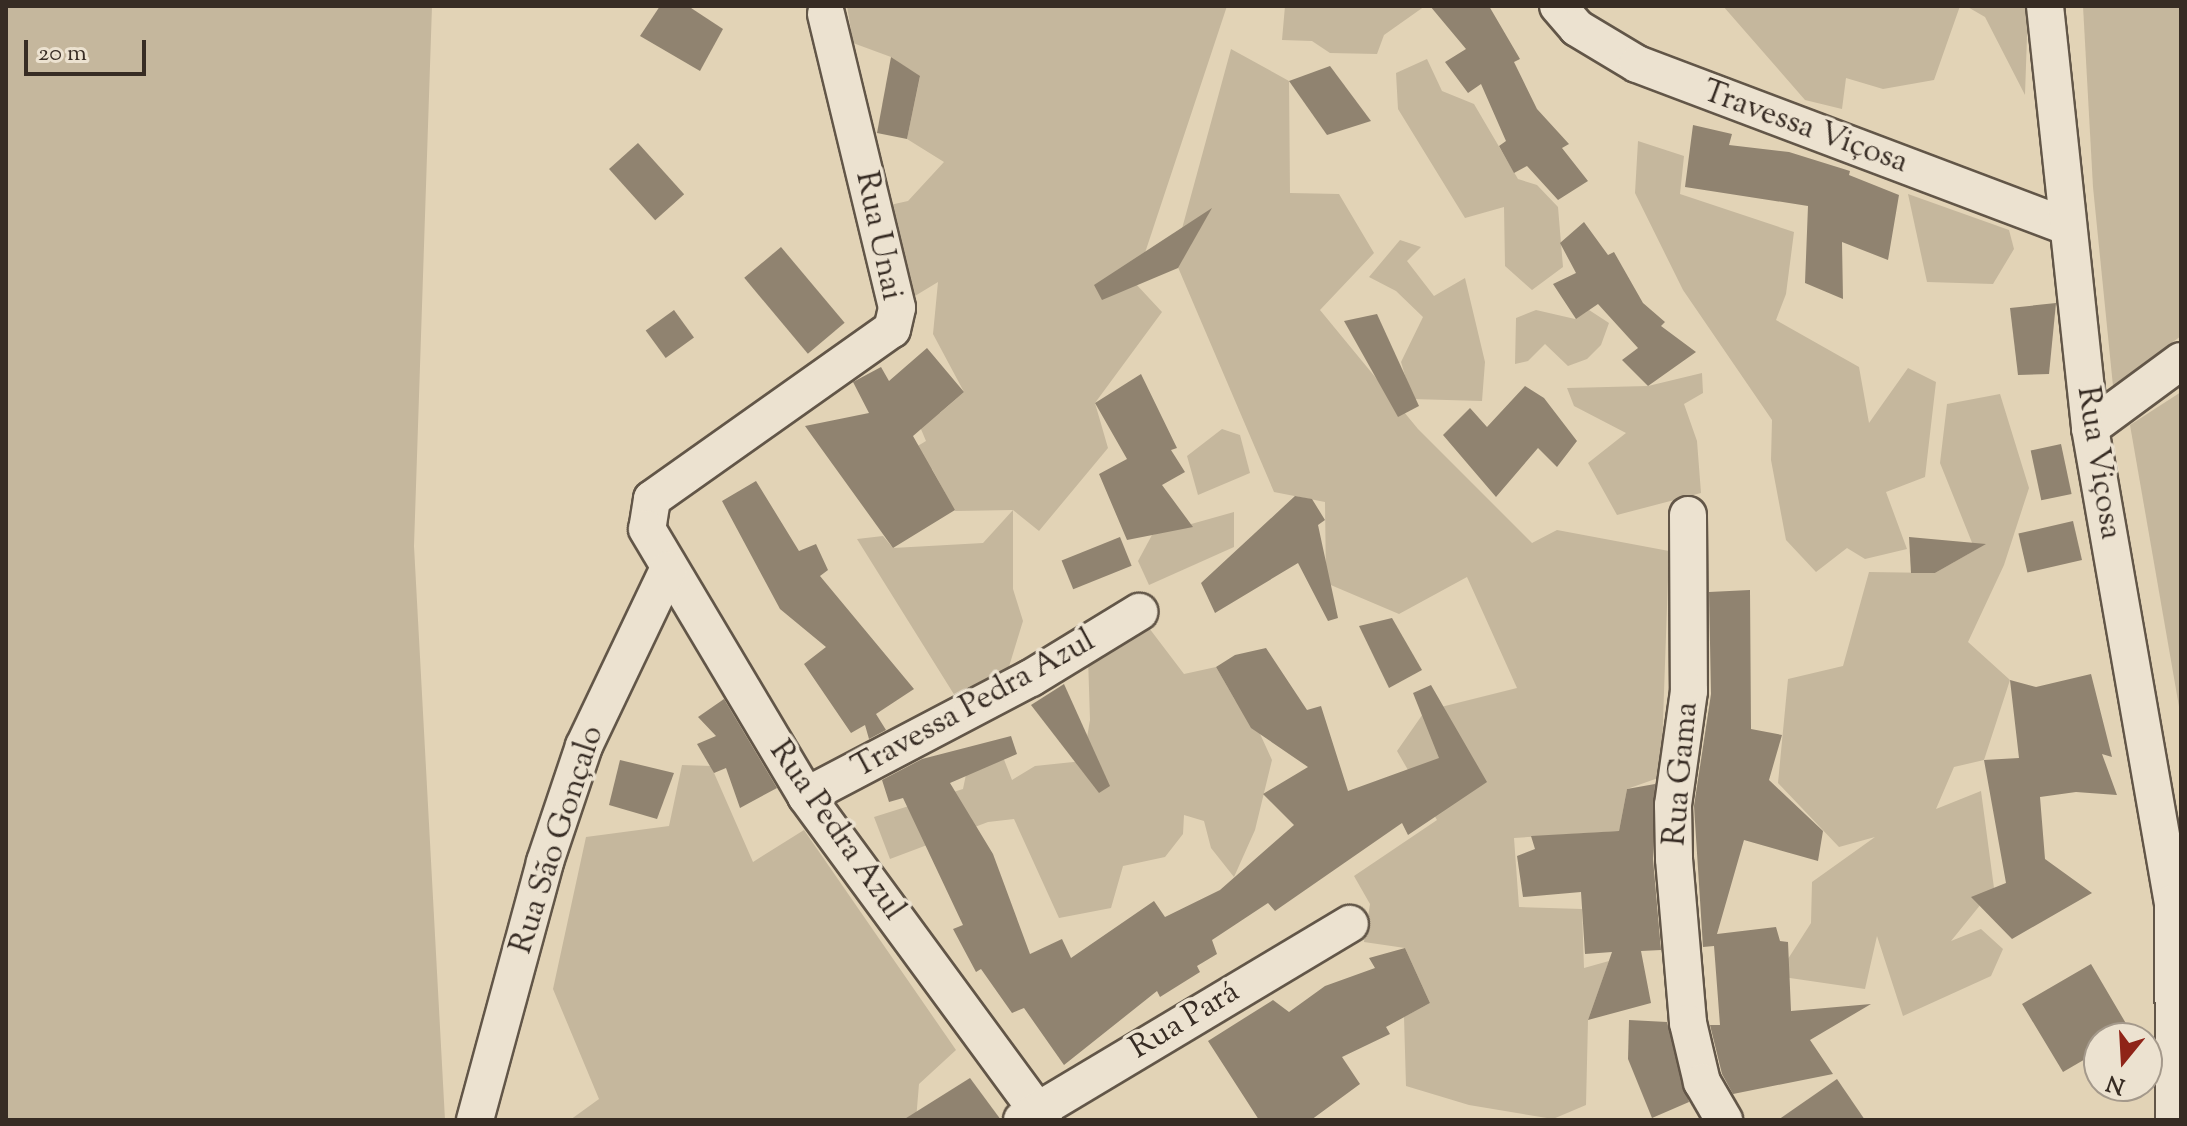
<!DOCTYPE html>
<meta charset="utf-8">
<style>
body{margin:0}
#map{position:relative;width:2187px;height:1126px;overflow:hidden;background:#e2d3b6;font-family:"Sorts Mill Goudy",serif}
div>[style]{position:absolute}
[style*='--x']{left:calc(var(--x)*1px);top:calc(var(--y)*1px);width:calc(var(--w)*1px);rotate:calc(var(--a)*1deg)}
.green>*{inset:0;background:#c5b79d}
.building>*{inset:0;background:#908370;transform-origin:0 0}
.roads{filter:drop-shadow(2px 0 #625648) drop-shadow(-2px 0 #625648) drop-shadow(0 2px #625648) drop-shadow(0 -2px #625648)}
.minor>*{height:36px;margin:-18px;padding:0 18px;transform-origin:18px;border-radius:18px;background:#ece2d0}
span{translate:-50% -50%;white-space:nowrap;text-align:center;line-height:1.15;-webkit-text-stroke:7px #ece2d0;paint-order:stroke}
.street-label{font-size:32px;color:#372c24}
.frame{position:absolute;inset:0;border:8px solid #372c24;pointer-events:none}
.north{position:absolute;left:2083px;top:1022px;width:80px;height:80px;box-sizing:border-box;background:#ece2d0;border:2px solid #a4998b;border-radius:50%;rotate:198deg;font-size:22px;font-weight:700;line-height:32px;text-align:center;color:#372c24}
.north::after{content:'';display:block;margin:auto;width:28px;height:36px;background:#8f2418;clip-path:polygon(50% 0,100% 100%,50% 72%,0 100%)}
.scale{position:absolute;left:24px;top:40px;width:122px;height:36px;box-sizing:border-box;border:4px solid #372c24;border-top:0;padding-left:10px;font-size:24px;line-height:28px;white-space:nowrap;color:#372c24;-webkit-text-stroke:6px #ece2d0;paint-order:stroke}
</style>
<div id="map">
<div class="green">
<div style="clip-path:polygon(6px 6px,432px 6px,414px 546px,445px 1120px,6px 1120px)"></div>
<div style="clip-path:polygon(847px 6px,1227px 6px,1135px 283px,1162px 312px,1095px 403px,1108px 448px,1039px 531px,1013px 510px,1013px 589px,1023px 621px,1004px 683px,955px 696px,857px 539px,883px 536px,893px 548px,983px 543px,1013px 510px,955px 511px,932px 469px,881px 468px,926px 441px,907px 396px,919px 390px,940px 413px,964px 392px,933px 334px,938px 282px,905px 302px,881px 207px,908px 201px,944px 162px,907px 139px,920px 77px,891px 57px,853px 43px)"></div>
<div style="clip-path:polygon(1285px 6px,1425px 6px,1384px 35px,1377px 54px,1330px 53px,1312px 41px,1282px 40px)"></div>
<div style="clip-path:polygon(1723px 6px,1960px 6px,1934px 80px,1883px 89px,1846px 78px,1842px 109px,1805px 100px)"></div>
<div style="clip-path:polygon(1966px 6px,2028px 6px,2025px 95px,1985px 17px)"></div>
<div style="clip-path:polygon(2083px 6px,2181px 6px,2181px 336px,2113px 386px,2093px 187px)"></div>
<div style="clip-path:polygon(1231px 49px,1289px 81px,1290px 193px,1339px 194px,1374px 253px,1320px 310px,1418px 429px,1532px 543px,1557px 530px,1669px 551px,1661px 777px,1627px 789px,1619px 831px,1514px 838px,1519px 907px,1582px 909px,1584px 968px,1609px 961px,1588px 1020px,1586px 1105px,1553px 1119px,1469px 1105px,1406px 1086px,1404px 1017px,1430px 1003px,1405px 948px,1364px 942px,1370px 904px,1354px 876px,1437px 820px,1397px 751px,1425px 711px,1517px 688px,1467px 577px,1399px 614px,1326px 583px,1325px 502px,1274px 492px,1174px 258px)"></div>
<div style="clip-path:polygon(1427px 59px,1442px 91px,1474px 104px,1518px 179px,1537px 185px,1558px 207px,1563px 267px,1532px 290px,1505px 266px,1504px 207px,1465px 218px,1398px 109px,1396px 73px)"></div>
<div style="clip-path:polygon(1638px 141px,1684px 156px,1680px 194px,1794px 232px,1786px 294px,1776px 320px,1859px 367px,1869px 423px,1908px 368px,1936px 382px,1925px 477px,1886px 492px,1907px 549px,1865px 559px,1847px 548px,1816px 572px,1786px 540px,1771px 460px,1772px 420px,1683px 290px,1635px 193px)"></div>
<div style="clip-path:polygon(1908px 194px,2009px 230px,2014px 249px,1993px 284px,1927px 282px)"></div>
<div style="clip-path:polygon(1400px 240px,1421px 247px,1407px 261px,1434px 296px,1465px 278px,1485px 362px,1482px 401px,1412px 399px,1401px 362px,1423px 317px,1396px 291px,1369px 277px)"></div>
<div style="clip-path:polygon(1536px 310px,1575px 319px,1589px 310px,1609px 323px,1601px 345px,1587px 359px,1568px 366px,1545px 344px,1528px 361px,1515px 364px,1516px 318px)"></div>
<div style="clip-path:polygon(1702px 373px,1703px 393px,1684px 404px,1697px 441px,1701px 493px,1617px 515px,1588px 463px,1626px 433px,1574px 406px,1567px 388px,1648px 386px)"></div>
<div style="clip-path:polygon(2181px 392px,2181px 718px,2130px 425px)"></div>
<div style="clip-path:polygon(2000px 394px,2029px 488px,2004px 565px,1968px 642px,2010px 680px,1984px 760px,1954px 767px,1936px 809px,1981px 791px,1994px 888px,1951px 941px,1981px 929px,2003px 949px,1991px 976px,1903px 1016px,1877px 936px,1865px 989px,1777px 976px,1811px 923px,1812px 882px,1875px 837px,1839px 847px,1778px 783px,1788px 679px,1843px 666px,1869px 572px,1935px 573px,1975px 550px,1940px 463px,1947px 404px)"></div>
<div style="clip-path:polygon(1222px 429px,1240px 435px,1250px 473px,1198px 495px,1187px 456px)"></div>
<div style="clip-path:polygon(1234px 512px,1234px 547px,1149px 585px,1138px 561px,1152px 535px)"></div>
<div style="clip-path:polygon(1146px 624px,1184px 674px,1216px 667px,1235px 700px,1250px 712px,1272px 760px,1255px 830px,1234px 877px,1211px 848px,1204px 821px,1184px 815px,1183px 834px,1165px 857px,1123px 866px,1111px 908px,1059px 918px,1014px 819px,988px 822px,890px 859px,874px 817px,963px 789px,969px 760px,1003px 757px,1012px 780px,1035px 766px,1083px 761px,1090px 720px,1088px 657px)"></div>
<div style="clip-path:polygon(682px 765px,711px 766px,753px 862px,804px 830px,956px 1050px,919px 1084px,916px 1120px,570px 1120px,599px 1099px,553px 989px,586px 837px,669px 826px)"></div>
</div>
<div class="building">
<div style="clip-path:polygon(660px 6px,688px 6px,723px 29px,700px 71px,640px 36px)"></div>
<div style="clip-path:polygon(1430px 6px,1489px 6px,1520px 59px,1514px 62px,1537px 109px,1569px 144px,1562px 148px,1588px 181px,1558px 200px,1527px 166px,1514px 173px,1499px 146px,1506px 141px,1481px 84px,1468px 93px,1445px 62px,1466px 49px)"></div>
<div style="clip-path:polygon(891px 57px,920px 76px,907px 139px,877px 133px)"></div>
<div style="clip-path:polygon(1330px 66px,1371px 121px,1327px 135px,1289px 81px)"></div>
<div style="clip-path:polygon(1693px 125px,1732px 134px,1729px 145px,1789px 152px,1850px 171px,1849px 175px,1899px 195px,1888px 260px,1842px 242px,1843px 299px,1805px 283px,1808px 206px,1685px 187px)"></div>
<div style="left:638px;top:143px;width:69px;height:39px;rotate:48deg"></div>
<div style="clip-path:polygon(1212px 208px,1178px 268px,1102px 300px,1094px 285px)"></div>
<div style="clip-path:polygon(1584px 222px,1608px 255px,1614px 252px,1643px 303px,1665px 322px,1661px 326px,1696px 352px,1648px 386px,1622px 360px,1638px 348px,1598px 304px,1576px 319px,1553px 284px,1576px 273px,1560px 243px)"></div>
<div style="left:781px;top:247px;width:99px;height:48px;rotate:50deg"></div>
<div style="clip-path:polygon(2056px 303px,2049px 374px,2018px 375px,2010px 308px)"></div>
<div style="left:674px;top:310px;width:34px;height:35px;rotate:54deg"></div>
<div style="clip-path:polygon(1377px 314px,1419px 406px,1398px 417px,1344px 321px)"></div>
<div style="clip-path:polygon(927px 348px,964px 392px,913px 436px,955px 510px,893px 548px,805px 426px,869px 413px,853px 382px,881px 367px,889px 381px)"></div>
<div style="clip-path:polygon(1141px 374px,1177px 448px,1171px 450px,1185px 472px,1162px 485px,1193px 527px,1127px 540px,1099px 474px,1127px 459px,1095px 403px)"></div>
<div style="clip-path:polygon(1525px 386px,1544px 398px,1577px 441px,1557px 467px,1538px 448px,1496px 497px,1443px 435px,1470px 408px,1487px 427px)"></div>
<div style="left:2061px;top:444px;width:51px;height:31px;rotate:78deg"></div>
<div style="clip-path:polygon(756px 481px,799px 551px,816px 544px,828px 570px,820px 576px,914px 689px,876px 714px,886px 730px,869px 739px,865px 725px,851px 733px,804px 664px,826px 647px,780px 609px,722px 501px)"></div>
<div style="clip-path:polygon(1295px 496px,1312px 499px,1325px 520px,1318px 525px,1338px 618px,1328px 621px,1298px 563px,1215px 613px,1201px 583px)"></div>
<div style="left:2073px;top:521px;width:40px;height:56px;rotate:77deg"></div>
<div style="left:1120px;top:537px;width:31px;height:63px;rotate:68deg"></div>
<div style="clip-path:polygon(1909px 537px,1986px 544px,1935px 573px,1911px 573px)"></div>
<div style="clip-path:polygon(1750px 590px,1751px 729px,1782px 735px,1769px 780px,1823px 831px,1818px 861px,1744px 840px,1717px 934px,1776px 927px,1780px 941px,1788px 942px,1791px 1011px,1871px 1004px,1810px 1040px,1833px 1074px,1733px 1094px,1722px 1074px,1710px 1025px,1720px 1025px,1714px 946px,1703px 947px,1694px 806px,1711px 694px,1709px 592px)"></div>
<div style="clip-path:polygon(1392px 618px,1422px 670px,1389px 688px,1359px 626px)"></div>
<div style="clip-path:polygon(1266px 648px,1307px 710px,1321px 706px,1348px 791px,1439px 758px,1413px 693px,1431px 685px,1487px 782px,1408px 835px,1402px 823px,1275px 911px,1268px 903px,1212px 940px,1217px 954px,1197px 966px,1200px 972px,1160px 997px,1157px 991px,1064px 1065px,1024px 1008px,1012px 1013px,981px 969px,976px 972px,953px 929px,963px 925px,903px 798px,889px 802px,882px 780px,922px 759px,1011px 736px,1017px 754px,950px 783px,993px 854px,1030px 954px,1062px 939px,1071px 958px,1154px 901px,1165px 917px,1220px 890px,1294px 825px,1263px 794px,1308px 767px,1251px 728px,1216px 667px,1235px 655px)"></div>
<div style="clip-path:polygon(2091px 674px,2112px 757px,2102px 754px,2117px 795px,2076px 792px,2040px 797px,2045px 859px,2092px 893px,2012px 939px,1971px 897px,2006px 883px,1984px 760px,2019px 758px,2010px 680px,2036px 687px)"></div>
<div style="clip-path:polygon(1064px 684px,1110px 786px,1099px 793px,1031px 705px)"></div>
<div style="clip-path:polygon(724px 699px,777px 788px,740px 808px,726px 768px,714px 773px,697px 744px,716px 736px,698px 717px)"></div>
<div style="clip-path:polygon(620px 760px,674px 773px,657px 819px,609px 805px)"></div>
<div style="clip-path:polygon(1655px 784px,1653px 859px,1661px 950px,1641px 951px,1651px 1003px,1588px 1020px,1612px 952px,1585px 954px,1581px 892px,1523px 897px,1517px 856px,1535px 849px,1531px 836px,1619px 831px,1627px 789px)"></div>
<div style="clip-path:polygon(1405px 948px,1430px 1003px,1386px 1027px,1390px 1034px,1342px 1057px,1360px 1084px,1311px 1120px,1259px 1120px,1208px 1041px,1273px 1000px,1289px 1012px,1325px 986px,1375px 968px,1369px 958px)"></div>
<div style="clip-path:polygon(2091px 964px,2131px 1032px,2121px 1038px,2099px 1038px,2099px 1051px,2063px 1072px,2022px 1004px)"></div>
<div style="clip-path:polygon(1629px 1020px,1667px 1022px,1689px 1102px,1652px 1118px,1628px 1059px)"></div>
<div style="clip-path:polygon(970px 1078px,1001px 1120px,903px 1120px)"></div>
<div style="clip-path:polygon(1837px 1079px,1865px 1120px,1778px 1120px)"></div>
</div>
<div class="roads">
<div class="minor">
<div style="--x:1558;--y:6;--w:29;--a:49"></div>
<div style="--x:1577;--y:28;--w:70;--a:31"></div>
<div style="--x:1637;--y:64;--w:458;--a:20.7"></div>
<div style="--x:2045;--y:6;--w:424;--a:83.9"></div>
<div style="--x:2090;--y:428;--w:482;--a:80.1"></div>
<div style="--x:2173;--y:903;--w:14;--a:54"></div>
<div style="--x:826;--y:14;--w:302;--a:76.4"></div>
<div style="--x:897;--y:308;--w:22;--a:103"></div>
<div style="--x:892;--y:329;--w:294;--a:144.7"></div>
<div style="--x:652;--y:499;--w:30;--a:99"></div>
<div style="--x:647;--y:529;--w:311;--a:59.2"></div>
<div style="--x:806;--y:796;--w:402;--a:53.7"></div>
<div style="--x:2090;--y:428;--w:113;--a:-36.4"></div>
<div style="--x:1688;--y:515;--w:176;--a:89.7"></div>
<div style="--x:1689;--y:691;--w:115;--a:98"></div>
<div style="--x:1673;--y:805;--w:54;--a:88.9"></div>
<div style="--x:1674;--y:859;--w:165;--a:85.1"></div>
<div style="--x:1688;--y:1023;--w:61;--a:76.7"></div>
<div style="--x:1702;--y:1082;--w:44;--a:59.9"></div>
<div style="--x:806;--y:796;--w:254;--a:-27.7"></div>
<div style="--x:1031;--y:678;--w:127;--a:-31.4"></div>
<div style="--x:2173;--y:903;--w:217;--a:89.7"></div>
<div style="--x:475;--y:1120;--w:267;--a:-74.8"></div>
<div style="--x:545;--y:862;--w:122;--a:-71.4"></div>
<div style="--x:584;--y:746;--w:195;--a:-64.5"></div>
<div style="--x:1022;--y:1120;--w:382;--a:-30.9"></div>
</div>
</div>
<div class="street-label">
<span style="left:1805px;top:128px;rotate:20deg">Travessa Viçosa</span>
<span style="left:878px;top:236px;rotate:78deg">Rua Unai</span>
<span style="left:2098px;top:463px;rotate:81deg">Rua Viçosa</span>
<span style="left:974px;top:705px;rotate:-29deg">Travessa Pedra Azul</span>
<span style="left:1682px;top:774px;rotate:-85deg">Rua Gama</span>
<span style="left:836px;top:831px;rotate:55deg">Rua Pedra Azul</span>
<span style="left:558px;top:840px;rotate:-72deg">Rua São Gonçalo</span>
<span style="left:1185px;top:1021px;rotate:-31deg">Rua Pará</span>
</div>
<div class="frame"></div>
<div class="north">N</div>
<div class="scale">20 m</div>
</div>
